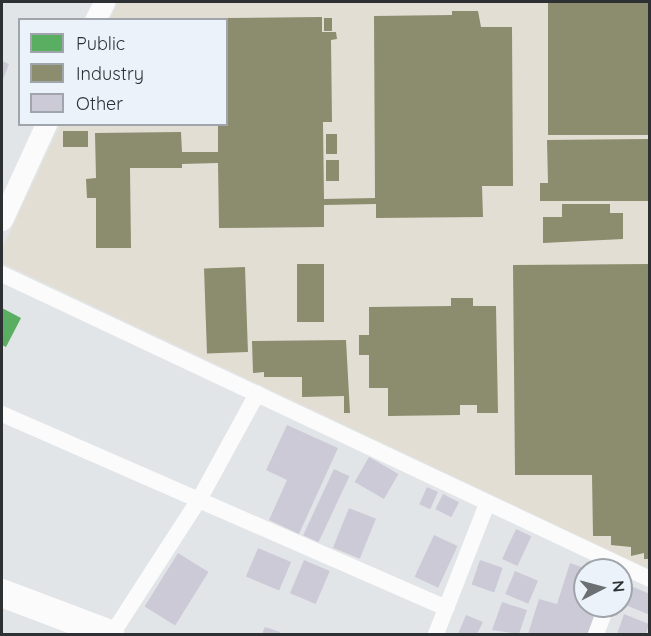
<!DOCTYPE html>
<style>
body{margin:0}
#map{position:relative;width:651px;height:636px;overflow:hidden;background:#e2e5e8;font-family:Quicksand,sans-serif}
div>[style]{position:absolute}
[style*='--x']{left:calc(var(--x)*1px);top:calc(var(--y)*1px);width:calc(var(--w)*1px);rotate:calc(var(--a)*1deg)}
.industrial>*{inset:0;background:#e3ded4}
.public>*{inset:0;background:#5aae61}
.industry>*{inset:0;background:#8c8c6e;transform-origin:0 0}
.building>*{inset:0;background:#cdcad8;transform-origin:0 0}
.minor>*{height:16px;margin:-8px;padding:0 8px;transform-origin:8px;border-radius:8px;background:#fbfbfc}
.tertiary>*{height:21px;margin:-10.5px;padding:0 10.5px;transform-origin:10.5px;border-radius:10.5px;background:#fbfbfc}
.trunk>*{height:28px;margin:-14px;padding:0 14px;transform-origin:14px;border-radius:14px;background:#fbfbfc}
span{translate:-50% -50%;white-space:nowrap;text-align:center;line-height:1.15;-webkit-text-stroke:6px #ebf2f9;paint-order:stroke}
.frame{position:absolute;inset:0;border:3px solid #2e3134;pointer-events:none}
.legend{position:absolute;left:18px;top:18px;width:210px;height:108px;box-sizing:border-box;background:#ebf2f9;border:2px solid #9fa5aa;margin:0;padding:8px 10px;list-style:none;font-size:18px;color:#2e3134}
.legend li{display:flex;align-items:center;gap:12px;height:30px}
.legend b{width:30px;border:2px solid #9fa5aa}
.north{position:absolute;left:573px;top:558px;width:60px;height:60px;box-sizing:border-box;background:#ebf2f9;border:2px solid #9fa5aa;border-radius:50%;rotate:84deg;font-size:16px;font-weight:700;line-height:24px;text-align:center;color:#2e3134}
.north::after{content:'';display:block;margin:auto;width:21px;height:27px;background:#6d7073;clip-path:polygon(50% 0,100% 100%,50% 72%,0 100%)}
</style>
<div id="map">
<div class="industrial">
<div style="clip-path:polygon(118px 2px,649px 2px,649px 569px,2px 263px,2px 249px,60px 125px,226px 124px,226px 20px,110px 19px)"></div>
</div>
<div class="public">
<div style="clip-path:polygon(2px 308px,21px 318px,6px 347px,2px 345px)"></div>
</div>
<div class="industry">
<div style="left:548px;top:2px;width:102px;height:133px"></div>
<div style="clip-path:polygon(452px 11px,478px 11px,481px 27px,512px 27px,513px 186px,482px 186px,483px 217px,376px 218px,376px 204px,324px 205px,324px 227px,219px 228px,218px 163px,182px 164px,182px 168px,130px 168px,131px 248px,96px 248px,96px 198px,87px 198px,86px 179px,96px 178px,95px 133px,181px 132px,182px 152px,218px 152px,218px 124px,226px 124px,226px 18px,322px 17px,322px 32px,336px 32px,337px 39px,331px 40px,332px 122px,323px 122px,324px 199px,375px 198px,374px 16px,452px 15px)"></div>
<div style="left:324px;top:18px;width:8px;height:13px"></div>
<div style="left:63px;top:131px;width:25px;height:16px"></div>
<div style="left:326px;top:134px;width:11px;height:20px"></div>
<div style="clip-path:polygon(650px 139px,650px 201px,540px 201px,540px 183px,548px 183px,547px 140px)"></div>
<div style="left:326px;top:160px;width:13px;height:21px"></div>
<div style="clip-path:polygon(562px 204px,610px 204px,610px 213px,623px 213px,623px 239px,543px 243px,543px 217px,562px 217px)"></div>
<div style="left:297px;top:264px;width:27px;height:58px"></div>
<div style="clip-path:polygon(650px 264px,650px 559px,644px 559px,644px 553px,631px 556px,631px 547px,611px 545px,611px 536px,593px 536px,592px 475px,515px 475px,513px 265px)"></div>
<div style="left:245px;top:267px;width:85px;height:41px;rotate:88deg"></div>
<div style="clip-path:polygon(451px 298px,473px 298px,473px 306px,496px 306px,498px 413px,477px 413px,477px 405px,460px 405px,460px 415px,388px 416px,388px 388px,369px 388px,369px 355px,359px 355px,359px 335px,369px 335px,369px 307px,451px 306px)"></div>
<div style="clip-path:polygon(346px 340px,350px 413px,344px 413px,344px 396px,302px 397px,302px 377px,264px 377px,264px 372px,253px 373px,252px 341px)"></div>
</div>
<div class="building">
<div style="clip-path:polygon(2px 61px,9px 64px,2px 82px)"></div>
<div style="clip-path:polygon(287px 425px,338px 448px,299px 534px,269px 520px,287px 480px,266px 470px)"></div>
<div style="left:369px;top:457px;width:34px;height:29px;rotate:30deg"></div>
<div style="left:334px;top:469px;width:17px;height:73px;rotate:25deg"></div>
<div style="left:427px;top:487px;width:12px;height:19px;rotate:24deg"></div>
<div style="left:443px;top:494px;width:18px;height:17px;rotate:27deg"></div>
<div style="left:349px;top:508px;width:29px;height:43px;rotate:22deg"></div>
<div style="left:516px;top:529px;width:17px;height:33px;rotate:25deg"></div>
<div style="left:434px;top:535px;width:26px;height:46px;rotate:25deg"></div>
<div style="left:258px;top:548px;width:36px;height:31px;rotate:23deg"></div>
<div style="left:178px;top:553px;width:36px;height:63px;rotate:32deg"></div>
<div style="left:304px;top:560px;width:28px;height:36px;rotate:23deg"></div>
<div style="left:480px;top:560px;width:24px;height:26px;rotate:19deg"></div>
<div style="clip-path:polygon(570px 563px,590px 570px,585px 570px,585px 606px,597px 606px,588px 634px,528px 634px,539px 599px,557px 604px)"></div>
<div style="left:515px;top:571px;width:25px;height:25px;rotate:23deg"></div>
<div style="clip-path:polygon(631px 586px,650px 594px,650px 615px,623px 604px)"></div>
<div style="clip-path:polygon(502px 602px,527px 610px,519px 634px,492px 630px)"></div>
<div style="clip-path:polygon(624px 614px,649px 624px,646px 634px,617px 634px)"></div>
<div style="clip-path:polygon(466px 615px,483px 622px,477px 634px,458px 634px)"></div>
<div style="clip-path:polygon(265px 627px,280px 632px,279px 634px,262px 634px)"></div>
</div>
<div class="minor">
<div style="--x:2;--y:274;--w:716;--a:25.21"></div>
<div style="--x:2;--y:414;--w:485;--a:23.6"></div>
<div style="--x:112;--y:634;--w:162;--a:-57.1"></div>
<div style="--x:200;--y:498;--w:119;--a:-61.3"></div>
<div style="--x:436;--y:634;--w:140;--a:-68.6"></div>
<div style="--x:596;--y:634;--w:30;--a:-69"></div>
</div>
<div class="tertiary">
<div style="--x:95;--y:20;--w:20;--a:-63"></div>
<div style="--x:2;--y:220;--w:106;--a:-65.4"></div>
</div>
<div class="trunk">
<div style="--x:2;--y:593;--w:116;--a:20.8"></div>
</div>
<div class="frame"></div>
<ul class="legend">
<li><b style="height:16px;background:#5aae61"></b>Public</li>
<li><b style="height:16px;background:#8c8c6e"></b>Industry</li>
<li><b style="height:16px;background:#cdcad8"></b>Other</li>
</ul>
<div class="north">N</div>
</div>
